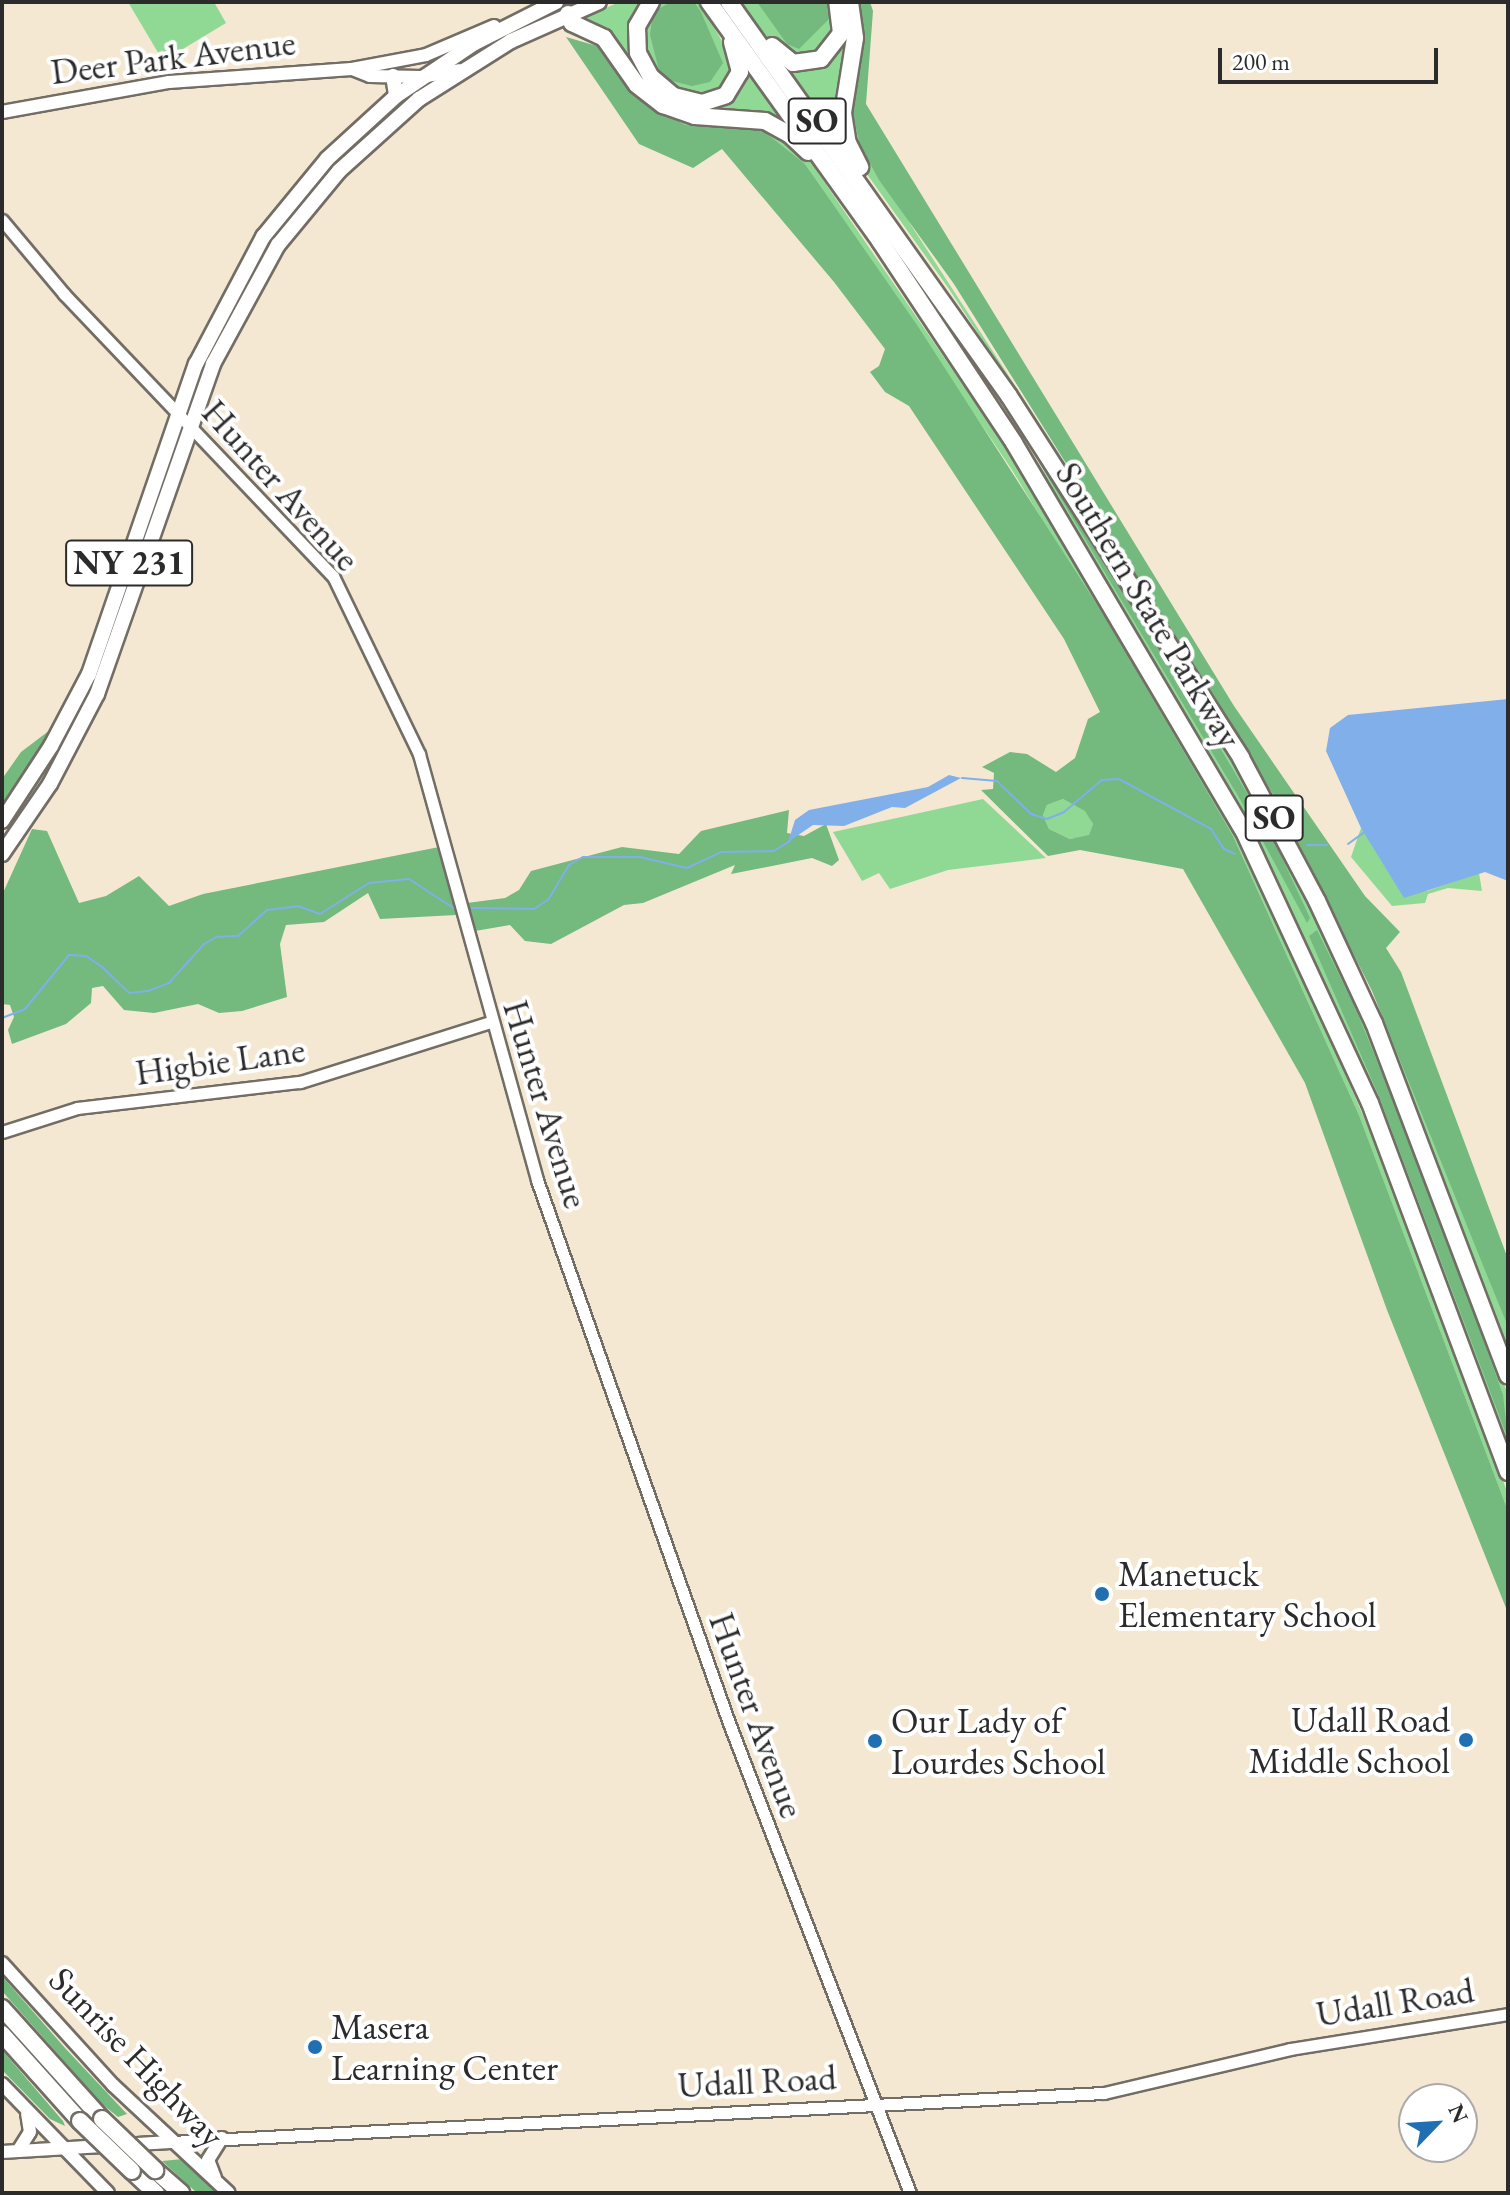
<!DOCTYPE html>
<style>
body{margin:0}
#map{position:relative;width:1510px;height:2195px;overflow:hidden;background:#f5e8d2;font-family:"EB Garamond",serif}
div>[style]{position:absolute}
[style*='--x']{left:calc(var(--x)*1px);top:calc(var(--y)*1px);width:calc(var(--w)*1px);rotate:calc(var(--a)*1deg)}
.green>*{inset:0;background:#90d994}
.forest>*{inset:0;background:#74b97e}
.water>*{inset:0;background:#80afea}
.stream>*{height:2px;margin:-1px;padding:0 1px;transform-origin:1px;border-radius:1px;background:#80afea}
.roads{filter:drop-shadow(2px 0 #726d65) drop-shadow(-2px 0 #726d65) drop-shadow(0 2px #726d65) drop-shadow(0 -2px #726d65)}
.tertiary>*{height:11px;margin:-5.5px;padding:0 5.5px;transform-origin:5.5px;border-radius:5.5px;background:#fff}
.secondary>*{height:12px;margin:-6px;padding:0 6px;transform-origin:6px;border-radius:6px;background:#fff}
.primary>*{height:14px;margin:-7px;padding:0 7px;transform-origin:7px;border-radius:7px;background:#fff}
.motorway>*{height:16px;margin:-8px;padding:0 8px;transform-origin:8px;border-radius:8px;background:#fff}
.bridges{filter:drop-shadow(2px 0 #726d65) drop-shadow(-2px 0 #726d65) drop-shadow(0 2px #726d65) drop-shadow(0 -2px #726d65)}
.motorway-bridge>*{height:16px;margin:-8px;padding:0 8px;transform-origin:8px;border-radius:8px;background:#fff}
.dots>*{width:22px;height:22px;translate:-50% -50%;box-sizing:border-box;border:4px solid #fff;border-radius:50%}
span{translate:-50% -50%;white-space:nowrap;text-align:center;line-height:1.15;-webkit-text-stroke:8px #fff;paint-order:stroke}
.shield-label span{padding:2px 6px;background:#fff;border:2px solid;border-radius:6px;-webkit-text-stroke-width:0}
.shield-label{font-size:34px;color:#2b2b2b;font-weight:700}
.street-label{font-size:36px;color:#2b2b2b}
.poi-label{font-size:36px;color:#2b2b2b}
.left{translate:0 -50%;text-align:left}
.right{translate:-100% -50%;text-align:right}
.frame{position:absolute;inset:0;border:4px solid #2b2b2b;pointer-events:none}
.north{position:absolute;left:1398px;top:2083px;width:80px;height:80px;box-sizing:border-box;background:#fff;border:2px solid #aaa;border-radius:50%;rotate:65deg;font-size:22px;font-weight:700;line-height:32px;text-align:center;color:#2b2b2b}
.north::after{content:'';display:block;margin:auto;width:28px;height:36px;background:#1f6fb2;clip-path:polygon(50% 0,100% 100%,50% 72%,0 100%)}
.scale{position:absolute;left:1218px;top:48px;width:220px;height:36px;box-sizing:border-box;border:4px solid #2b2b2b;border-top:0;padding-left:10px;font-size:24px;line-height:28px;white-space:nowrap;color:#2b2b2b;-webkit-text-stroke:6px #fff;paint-order:stroke}
</style>
<div id="map">
<div class="green">
<div style="clip-path:polygon(128px 2px,214px 2px,226px 23px,163px 61px)"></div>
<div style="clip-path:polygon(619px 2px,644px 2px,639px 12px,645px 76px,710px 106px,745px 68px,793px 131px,666px 105px,582px 19px)"></div>
<div style="clip-path:polygon(660px 2px,699px 2px,735px 63px,728px 89px,694px 99px,661px 82px,642px 55px,643px 18px)"></div>
<div style="clip-path:polygon(739px 2px,832px 2px,837px 26px,810px 60px,776px 50px)"></div>
<div style="clip-path:polygon(853px 2px,859px 2px,864px 30px,851px 107px,911px 225px,1176px 634px,1274px 796px,1330px 902px,1413px 1085px,1508px 1327px,1508px 1356px,1386px 1033px,1271px 797px,1096px 515px,949px 289px,859px 163px,847px 116px)"></div>
<div style="clip-path:polygon(850px 17px,840px 143px,783px 66px,807px 69px)"></div>
<div style="clip-path:polygon(563px 31px,592px 35px,634px 89px,778px 133px,808px 158px,1008px 451px,1195px 761px,1278px 919px,1385px 1166px,1508px 1494px,1508px 1511px,1359px 1115px,1233px 836px,1012px 470px,805px 164px,731px 126px,686px 125px,658px 111px,632px 93px,597px 46px)"></div>
<div style="clip-path:polygon(1025px 444px,1078px 520px,1082px 517px,1222px 738px,1326px 936px,1423px 1162px,1508px 1395px,1508px 1457px,1382px 1116px,1284px 896px,1222px 778px)"></div>
<div style="clip-path:polygon(983px 799px,1046px 858px,948px 870px,890px 889px,879px 873px,862px 881px,833px 832px)"></div>
<div style="clip-path:polygon(1063px 799px,1086px 811px,1093px 824px,1089px 836px,1070px 839px,1049px 829px,1043px 815px,1047px 805px)"></div>
<div style="clip-path:polygon(1361px 828px,1427px 891px,1479px 873px,1482px 891px,1448px 888px,1428px 894px,1425px 903px,1392px 906px,1351px 857px)"></div>
</div>
<div class="forest">
<div style="clip-path:polygon(671px 2px,694px 2px,701px 12px,723px 63px,710px 82px,692px 86px,672px 81px,659px 70px,650px 35px,653px 12px)"></div>
<div style="clip-path:polygon(757px 2px,828px 2px,832px 16px,799px 49px,787px 44px)"></div>
<div style="clip-path:polygon(859px 2px,870px 2px,873px 11px,866px 104px,1234px 706px,1365px 896px,1400px 932px,1386px 948px,1401px 972px,1508px 1259px,1508px 1327px,1372px 991px,1274px 796px,954px 284px,879px 180px,860px 145px,851px 107px,864px 30px)"></div>
<div style="clip-path:polygon(evenodd,566px 37px,597px 46px,632px 93px,658px 111px,686px 125px,762px 130px,805px 164px,917px 325px,1105px 617px,1233px 836px,1359px 1115px,1508px 1511px,1508px 1613px,1387px 1310px,1305px 1083px,1183px 869px,1080px 850px,1048px 856px,981px 790px,993px 789px,994px 773px,982px 767px,1010px 752px,1027px 754px,1056px 772px,1075px 758px,1088px 719px,1100px 712px,1064px 639px,909px 406px,885px 392px,870px 372px,879px 366px,885px 349px,834px 282px,722px 149px,693px 168px,639px 144px,566px 37px,1063px 799px,1085px 811px,1093px 824px,1089px 835px,1070px 839px,1049px 829px,1043px 815px,1047px 805px,1063px 799px)"></div>
<div style="clip-path:polygon(1033px 452px,1168px 660px,1270px 832px,1310px 918px,1307px 923px,1241px 801px)"></div>
<div style="clip-path:polygon(50px 730px,46px 741px,2px 810px,2px 779px,21px 752px)"></div>
<div style="clip-path:polygon(789px 810px,787px 833px,804px 836px,826px 824px,839px 860px,832px 866px,812px 858px,731px 874px,735px 865px,643px 903px,624px 905px,551px 944px,525px 941px,510px 925px,475px 931px,467px 903px,505px 898px,519px 890px,531px 871px,622px 847px,679px 854px,701px 831px)"></div>
<div style="clip-path:polygon(32px 829px,47px 831px,79px 903px,106px 896px,139px 876px,169px 906px,203px 894px,439px 847px,456px 915px,380px 919px,368px 893px,324px 922px,286px 925px,280px 944px,287px 997px,242px 1011px,219px 1013px,198px 1004px,154px 1013px,124px 1010px,103px 986px,92px 988px,91px 1003px,66px 1024px,12px 1044px,8px 1030px,14px 1017px,10px 1005px,2px 1004px,2px 895px)"></div>
<div style="clip-path:polygon(1317px 930px,1355px 1007px,1434px 1201px,1503px 1395px,1508px 1439px,1378px 1094px,1309px 936px)"></div>
<div style="clip-path:polygon(2px 1976px,65px 2048px,127px 2114px,118px 2117px,102px 2104px,2px 1991px)"></div>
<div style="clip-path:polygon(2px 2050px,63px 2121px,65px 2126px,50px 2119px,2px 2070px)"></div>
<div style="clip-path:polygon(183px 2159px,224px 2193px,197px 2193px,162px 2161px)"></div>
</div>
<div class="water">
<div style="clip-path:polygon(1508px 699px,1508px 881px,1485px 872px,1404px 898px,1361px 828px,1326px 751px,1330px 728px,1348px 715px)"></div>
<div style="clip-path:polygon(949px 775px,961px 778px,905px 808px,892px 807px,844px 826px,813px 825px,788px 842px,795px 820px,809px 810px,928px 787px)"></div>
</div>
<div class="stream">
<div style="--x:962;--y:778;--w:35;--a:5"></div>
<div style="--x:997;--y:781;--w:47;--a:44.1"></div>
<div style="--x:1031;--y:814;--w:17;--a:17"></div>
<div style="--x:1047;--y:819;--w:18;--a:-22"></div>
<div style="--x:1064;--y:812;--w:50;--a:-40.1"></div>
<div style="--x:1102;--y:780;--w:17;--a:-3"></div>
<div style="--x:1119;--y:779;--w:105;--a:28.5"></div>
<div style="--x:1211;--y:829;--w:24;--a:57"></div>
<div style="--x:1224;--y:849;--w:12;--a:24"></div>
<div style="--x:1348;--y:844;--w:22;--a:-36"></div>
<div style="--x:1307;--y:845;--w:20;--a:0"></div>
<div style="--x:472;--y:908;--w:62;--a:0.9"></div>
<div style="--x:534;--y:909;--w:17;--a:-33"></div>
<div style="--x:548;--y:900;--w:41;--a:-59"></div>
<div style="--x:569;--y:865;--w:16;--a:-30"></div>
<div style="--x:583;--y:857;--w:57;--a:0"></div>
<div style="--x:640;--y:857;--w:48;--a:13.2"></div>
<div style="--x:687;--y:868;--w:38;--a:-25"></div>
<div style="--x:721;--y:852;--w:53;--a:-1.1"></div>
<div style="--x:774;--y:851;--w:19;--a:-32"></div>
<div style="--x:2;--y:1018;--w:25;--a:-21"></div>
<div style="--x:25;--y:1009;--w:70;--a:-50.8"></div>
<div style="--x:69;--y:955;--w:17;--a:3"></div>
<div style="--x:86;--y:956;--w:18;--a:34"></div>
<div style="--x:101;--y:966;--w:39;--a:44"></div>
<div style="--x:129;--y:993;--w:19;--a:-6"></div>
<div style="--x:148;--y:991;--w:22;--a:-21"></div>
<div style="--x:169;--y:983;--w:52;--a:-48.1"></div>
<div style="--x:204;--y:944;--w:14;--a:-30"></div>
<div style="--x:216;--y:937;--w:22;--a:-3"></div>
<div style="--x:238;--y:936;--w:39;--a:-42"></div>
<div style="--x:267;--y:910;--w:31;--a:-7"></div>
<div style="--x:298;--y:906;--w:23;--a:20"></div>
<div style="--x:320;--y:914;--w:58;--a:-32.3"></div>
<div style="--x:369;--y:883;--w:40;--a:-5.7"></div>
<div style="--x:409;--y:879;--w:55;--a:33.1"></div>
</div>
<div class="roads">
<div class="tertiary">
<div style="--x:2;--y:220;--w:97;--a:50"></div>
<div style="--x:64;--y:294;--w:390;--a:46.4"></div>
<div style="--x:333;--y:576;--w:198;--a:64.2"></div>
<div style="--x:419;--y:754;--w:442;--a:74.5"></div>
<div style="--x:537;--y:1180;--w:576;--a:70.53"></div>
<div style="--x:729;--y:1723;--w:504;--a:68.94"></div>
<div style="--x:2;--y:1132;--w:79;--a:-17.7"></div>
<div style="--x:77;--y:1108;--w:225;--a:-6.7"></div>
<div style="--x:300;--y:1082;--w:199;--a:-17.5"></div>
<div style="--x:171;--y:2142;--w:934;--a:-3.01"></div>
<div style="--x:1104;--y:2093;--w:191;--a:-13.3"></div>
<div style="--x:1290;--y:2049;--w:221;--a:-9.1"></div>
</div>
<div class="secondary">
<div style="--x:352;--y:69;--w:19;--a:21"></div>
<div style="--x:370;--y:76;--w:51;--a:1.1"></div>
<div style="--x:421;--y:77;--w:39;--a:-10"></div>
<div style="--x:2;--y:112;--w:170;--a:-10.2"></div>
<div style="--x:169;--y:82;--w:183;--a:-4.1"></div>
<div style="--x:352;--y:69;--w:75;--a:-10.7"></div>
<div style="--x:426;--y:55;--w:74;--a:-23.1"></div>
<div style="--x:2;--y:1963;--w:165;--a:47.7"></div>
<div style="--x:113;--y:2085;--w:158;--a:43"></div>
<div style="--x:2;--y:2084;--w:152;--a:45.8"></div>
<div style="--x:18;--y:2151;--w:22;--a:-58"></div>
<div style="--x:30;--y:2132;--w:18;--a:-99"></div>
<div style="--x:2;--y:2152;--w:169;--a:-3.4"></div>
<div style="--x:215;--y:2178;--w:19;--a:-111"></div>
<div style="--x:208;--y:2160;--w:26;--a:-58"></div>
</div>
<div class="primary">
<div style="--x:393;--y:76;--w:20;--a:81"></div>
<div style="--x:2;--y:821;--w:90;--a:-56.8"></div>
<div style="--x:51;--y:746;--w:81;--a:-62.2"></div>
<div style="--x:89;--y:674;--w:328;--a:-71"></div>
<div style="--x:196;--y:364;--w:144;--a:-62.2"></div>
<div style="--x:263;--y:237;--w:101;--a:-50.6"></div>
<div style="--x:327;--y:159;--w:93;--a:-42.4"></div>
<div style="--x:396;--y:96;--w:95;--a:-33.9"></div>
<div style="--x:475;--y:43;--w:91;--a:-26.8"></div>
<div style="--x:2;--y:854;--w:85;--a:-55.6"></div>
<div style="--x:50;--y:784;--w:102;--a:-62.4"></div>
<div style="--x:97;--y:694;--w:350;--a:-70.6"></div>
<div style="--x:213;--y:364;--w:136;--a:-61.4"></div>
<div style="--x:278;--y:245;--w:96;--a:-50.5"></div>
<div style="--x:339;--y:171;--w:108;--a:-42"></div>
<div style="--x:419;--y:99;--w:109;--a:-32.2"></div>
<div style="--x:511;--y:41;--w:96;--a:-23.9"></div>
</div>
<div class="motorway">
<div style="--x:651;--y:2;--w:28;--a:120"></div>
<div style="--x:637;--y:26;--w:27;--a:88"></div>
<div style="--x:638;--y:53;--w:27;--a:62"></div>
<div style="--x:651;--y:77;--w:30;--a:40"></div>
<div style="--x:674;--y:96;--w:29;--a:14"></div>
<div style="--x:702;--y:103;--w:25;--a:-18"></div>
<div style="--x:726;--y:95;--w:27;--a:-59"></div>
<div style="--x:740;--y:72;--w:31;--a:-105"></div>
<div style="--x:709;--y:2;--w:294;--a:54.4"></div>
<div style="--x:880;--y:241;--w:242;--a:56.4"></div>
<div style="--x:1014;--y:443;--w:456;--a:59.4"></div>
<div style="--x:1246;--y:836;--w:294;--a:65.1"></div>
<div style="--x:1370;--y:1103;--w:394;--a:69.5"></div>
<div style="--x:729;--y:2;--w:483;--a:54.6"></div>
<div style="--x:1009;--y:396;--w:430;--a:57.3"></div>
<div style="--x:1241;--y:758;--w:162;--a:62"></div>
<div style="--x:1317;--y:901;--w:135;--a:65"></div>
<div style="--x:1374;--y:1023;--w:377;--a:69.2"></div>
<div style="--x:850;--y:2;--w:36;--a:82"></div>
<div style="--x:855;--y:38;--w:76;--a:99.1"></div>
<div style="--x:843;--y:113;--w:30;--a:81"></div>
<div style="--x:848;--y:143;--w:27;--a:63"></div>
<div style="--x:568;--y:14;--w:10;--a:66"></div>
<div style="--x:572;--y:23;--w:35;--a:25"></div>
<div style="--x:604;--y:38;--w:57;--a:54.9"></div>
<div style="--x:637;--y:85;--w:33;--a:38"></div>
<div style="--x:663;--y:105;--w:34;--a:19"></div>
<div style="--x:695;--y:116;--w:70;--a:4.1"></div>
<div style="--x:765;--y:121;--w:29;--a:29"></div>
<div style="--x:790;--y:135;--w:25;--a:43"></div>
<div style="--x:772;--y:46;--w:27;--a:39"></div>
<div style="--x:793;--y:63;--w:28;--a:-8"></div>
<div style="--x:821;--y:59;--w:33;--a:-52"></div>
<div style="--x:841;--y:33;--w:31;--a:-97"></div>
<div style="--x:2;--y:2008;--w:149;--a:48"></div>
<div style="--x:2;--y:2034;--w:117;--a:48.1"></div>
<div style="--x:155;--y:2170;--w:35;--a:41"></div>
<div style="--x:132;--y:2171;--w:33;--a:43"></div>
</div>
</div>
<div class="bridges">
<div class="motorway-bridge">
<div style="--x:102;--y:2119;--w:74;--a:43.9"></div>
<div style="--x:80;--y:2121;--w:72;--a:43.9"></div>
</div>
</div>
<div class="dots">
<div style="left:1102px;top:1594px;background:#1f6fb2"></div>
<div style="left:1466px;top:1740px;background:#1f6fb2"></div>
<div style="left:875px;top:1741px;background:#1f6fb2"></div>
<div style="left:315px;top:2047px;background:#1f6fb2"></div>
</div>
<div class="shield-label">
<span style="left:817px;top:121px">SO</span>
<span style="left:129px;top:563px">NY 231</span>
<span style="left:1274px;top:818px">SO</span>
</div>
<div class="street-label">
<span style="left:173px;top:57px;rotate:-7deg">Deer Park Avenue</span>
<span style="left:281px;top:485px;rotate:48deg">Hunter Avenue</span>
<span style="left:1149px;top:605px;rotate:59deg">Southern State Parkway</span>
<span style="left:220px;top:1061px;rotate:-8deg">Higbie Lane</span>
<span style="left:546px;top:1104px;rotate:73deg">Hunter Avenue</span>
<span style="left:757px;top:1715px;rotate:70deg">Hunter Avenue</span>
<span style="left:1395px;top:2002px;rotate:-9deg">Udall Road</span>
<span style="left:137px;top:2057px;rotate:46deg">Sunrise Highway</span>
<span style="left:757px;top:2081px;rotate:-3deg">Udall Road</span>
</div>
<div class="poi-label">
<span class="left" style="left:1118px;top:1594px">Manetuck<br>Elementary School</span>
<span class="right" style="left:1450px;top:1740px">Udall Road<br>Middle School</span>
<span class="left" style="left:891px;top:1741px">Our Lady of<br>Lourdes School</span>
<span class="left" style="left:331px;top:2047px">Masera<br>Learning Center</span>
</div>
<div class="frame"></div>
<div class="north">N</div>
<div class="scale">200 m</div>
</div>
